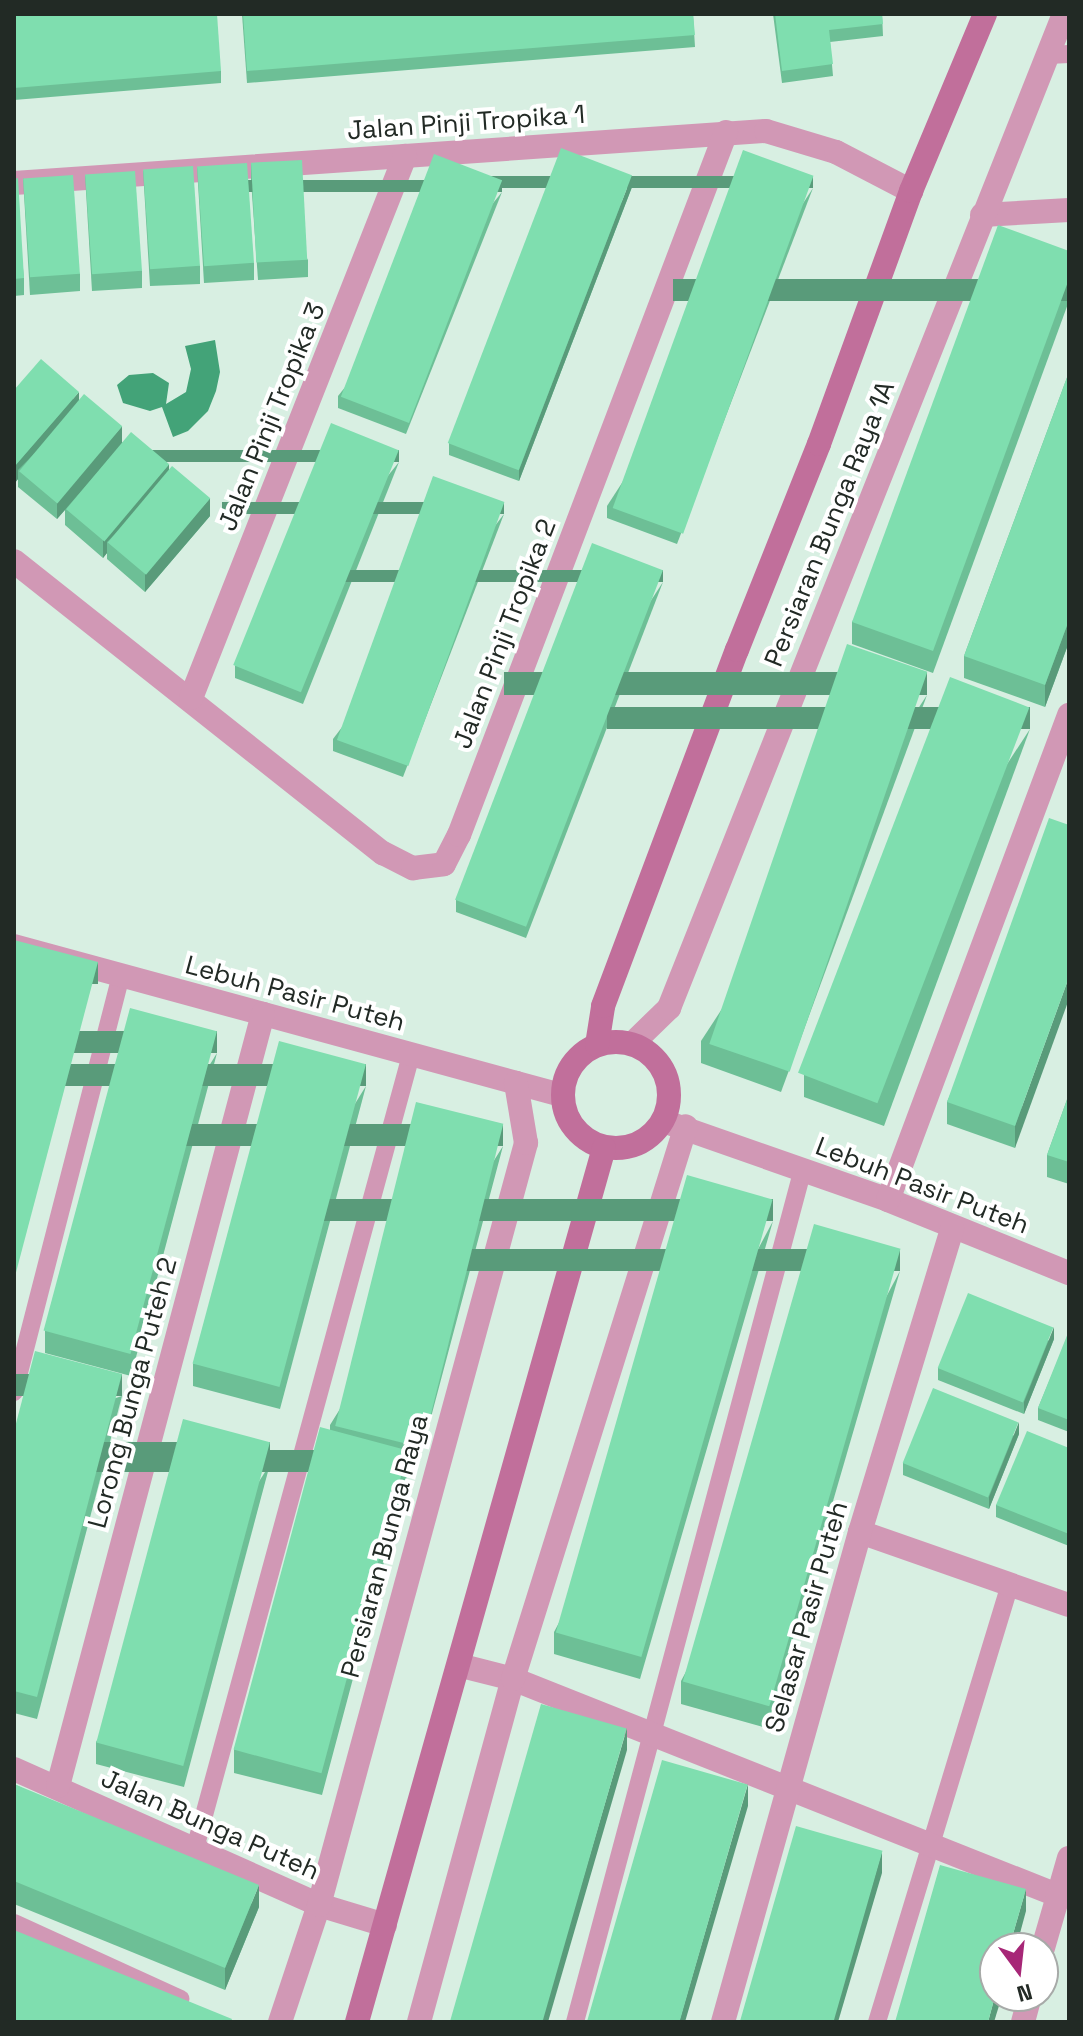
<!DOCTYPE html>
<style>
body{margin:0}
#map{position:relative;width:1083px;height:2036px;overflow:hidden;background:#d8efe2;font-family:"Space Grotesk",sans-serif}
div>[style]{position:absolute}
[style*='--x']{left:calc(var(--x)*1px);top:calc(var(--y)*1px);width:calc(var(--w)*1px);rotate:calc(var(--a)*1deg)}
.water>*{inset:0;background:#43a378}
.lane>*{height:18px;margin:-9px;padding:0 9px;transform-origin:9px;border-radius:9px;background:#d198b5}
.street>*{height:24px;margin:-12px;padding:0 12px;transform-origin:12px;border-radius:12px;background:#d198b5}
.secondary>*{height:24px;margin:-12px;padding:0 12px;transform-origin:12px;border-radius:12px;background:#c16f9b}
.secondary>.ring{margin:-12px;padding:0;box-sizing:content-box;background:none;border:24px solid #c16f9b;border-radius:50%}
.wall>*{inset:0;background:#6dbf96}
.shaded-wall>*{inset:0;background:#599b7a;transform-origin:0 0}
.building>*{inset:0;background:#7fdeaf;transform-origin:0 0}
span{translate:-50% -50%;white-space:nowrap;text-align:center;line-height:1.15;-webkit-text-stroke:8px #fff;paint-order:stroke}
.street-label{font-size:26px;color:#222a25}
.frame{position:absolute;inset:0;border:16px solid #222a25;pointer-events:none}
.north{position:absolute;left:979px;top:1932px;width:80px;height:80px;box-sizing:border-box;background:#fff;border:2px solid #a7aaa8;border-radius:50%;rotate:165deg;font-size:22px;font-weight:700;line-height:32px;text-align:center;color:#222a25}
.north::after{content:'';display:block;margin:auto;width:28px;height:36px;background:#a72777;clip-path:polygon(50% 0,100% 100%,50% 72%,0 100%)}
</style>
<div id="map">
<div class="water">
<div style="clip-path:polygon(215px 340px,220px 372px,216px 391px,208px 411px,188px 431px,173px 437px,162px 407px,150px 411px,123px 403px,117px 385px,129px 375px,153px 373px,169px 383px,166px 404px,186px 392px,191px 369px,185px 346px)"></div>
</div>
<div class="lane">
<div style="--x:1048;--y:55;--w:21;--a:-3"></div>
<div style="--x:14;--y:1392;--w:430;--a:-75.6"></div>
<div style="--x:194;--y:1852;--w:826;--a:-74.77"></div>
<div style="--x:14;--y:1923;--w:183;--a:24.5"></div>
<div style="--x:575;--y:2022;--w:883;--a:-75.04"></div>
<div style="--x:877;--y:2022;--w:459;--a:-73.1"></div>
</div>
<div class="street">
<div style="--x:14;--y:183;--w:754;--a:-3.96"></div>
<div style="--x:766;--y:131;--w:73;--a:16.7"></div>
<div style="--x:836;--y:152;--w:85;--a:27.5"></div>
<div style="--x:982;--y:215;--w:87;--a:-3.3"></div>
<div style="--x:14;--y:561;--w:471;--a:38.4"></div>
<div style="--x:383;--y:853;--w:34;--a:27"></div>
<div style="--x:413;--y:868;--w:31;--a:-7"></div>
<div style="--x:444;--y:864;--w:33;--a:-63"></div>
<div style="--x:459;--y:835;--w:752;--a:-69.2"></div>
<div style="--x:191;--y:698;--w:583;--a:-68.45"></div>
<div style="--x:14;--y:946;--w:567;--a:15.24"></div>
<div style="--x:632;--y:1044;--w:52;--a:-44.2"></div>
<div style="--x:669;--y:1008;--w:1070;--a:-68.33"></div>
<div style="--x:663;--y:1121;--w:238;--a:19.3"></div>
<div style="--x:888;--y:1200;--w:195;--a:22"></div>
<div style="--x:888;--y:1200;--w:518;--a:-69.53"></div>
<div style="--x:860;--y:1532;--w:221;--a:19.3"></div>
<div style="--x:462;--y:1666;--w:53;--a:14.3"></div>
<div style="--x:513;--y:1679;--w:585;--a:21.66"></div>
<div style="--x:14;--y:1769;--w:334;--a:24"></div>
<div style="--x:319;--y:1905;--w:69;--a:16.9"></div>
<div style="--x:58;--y:1786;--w:799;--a:-75.13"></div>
<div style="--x:1043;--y:1948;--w:94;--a:-73.9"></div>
<div style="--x:280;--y:2022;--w:123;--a:-71.6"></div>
<div style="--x:319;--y:1905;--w:790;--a:-74.8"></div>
<div style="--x:526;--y:1143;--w:61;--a:-99.5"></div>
<div style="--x:419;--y:2022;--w:356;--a:-74.7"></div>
<div style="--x:513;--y:1679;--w:579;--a:-72.63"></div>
<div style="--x:723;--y:2022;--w:509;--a:-74.38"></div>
<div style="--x:860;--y:1532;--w:317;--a:-73.1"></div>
<div style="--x:1023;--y:2022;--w:27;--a:-75"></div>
</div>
<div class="secondary">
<div class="ring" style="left:563px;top:1042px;width:82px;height:82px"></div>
<div style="--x:597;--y:1045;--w:39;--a:-81"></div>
<div style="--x:603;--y:1006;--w:380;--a:-69.4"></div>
<div style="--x:737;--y:650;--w:222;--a:-68.3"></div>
<div style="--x:819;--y:444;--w:269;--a:-70"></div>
<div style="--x:911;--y:191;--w:192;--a:-67.3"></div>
<div style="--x:357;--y:2022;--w:908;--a:-74.22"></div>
</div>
<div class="wall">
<div style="clip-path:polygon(14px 14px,221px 71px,221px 83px,14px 100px)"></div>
<div style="clip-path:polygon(242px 14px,693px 14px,695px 47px,247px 83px)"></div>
<div style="clip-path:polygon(773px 14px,882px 14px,883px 36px,830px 42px,833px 76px,782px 83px)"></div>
<div style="clip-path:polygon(251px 163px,308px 260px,308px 277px,258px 280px,251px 180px)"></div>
<div style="clip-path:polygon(197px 167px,254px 263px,254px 280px,204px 283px)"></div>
<div style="clip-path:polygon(143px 170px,200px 266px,200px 284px,150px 286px)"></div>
<div style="clip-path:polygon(85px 175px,142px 271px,142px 288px,92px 291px)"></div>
<div style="clip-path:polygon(23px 178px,80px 274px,80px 291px,30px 295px)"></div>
<div style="clip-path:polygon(14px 179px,24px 278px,24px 295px,14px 296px)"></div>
<div style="clip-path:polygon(632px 187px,519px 481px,449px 455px,449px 443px)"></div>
<div style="clip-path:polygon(813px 188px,677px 544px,607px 518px,607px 506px)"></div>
<div style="clip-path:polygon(502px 192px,406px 434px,338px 408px,338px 396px)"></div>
<div style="clip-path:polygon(1069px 251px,1069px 301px,933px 673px,852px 644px,852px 622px)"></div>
<div style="clip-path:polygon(1069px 372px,1069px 642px,1045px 707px,964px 678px,964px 656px)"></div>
<div style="clip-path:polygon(14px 390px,79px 400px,122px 442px,169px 471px,210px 516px,145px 592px,107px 559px,107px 553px,103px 558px,65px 525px,65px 510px,57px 519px,18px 487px,18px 479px,14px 484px)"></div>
<div style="clip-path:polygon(399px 462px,303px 704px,235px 678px,235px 666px)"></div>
<div style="clip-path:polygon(504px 514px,403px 777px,333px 751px,333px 739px)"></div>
<div style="clip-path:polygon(663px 582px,526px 938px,456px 912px,456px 900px)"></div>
<div style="clip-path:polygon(927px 695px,781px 1092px,701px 1063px,701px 1041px)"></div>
<div style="clip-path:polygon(1030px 729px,884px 1126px,804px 1097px,804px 1075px)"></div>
<div style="clip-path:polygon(1069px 825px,1015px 1148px,947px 1124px,947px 1102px)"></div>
<div style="clip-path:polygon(217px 1053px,131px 1376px,45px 1353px,45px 1331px)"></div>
<div style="clip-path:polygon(366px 1086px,280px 1409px,193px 1386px,193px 1364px)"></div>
<div style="clip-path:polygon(1069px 1094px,1069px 1184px,1047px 1177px,1047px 1155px)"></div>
<div style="clip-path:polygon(503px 1146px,417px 1470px,408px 1467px,408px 1472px,322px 1795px,234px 1773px,234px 1750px,330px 1430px,330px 1425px)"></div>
<div style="clip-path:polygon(773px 1221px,640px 1679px,554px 1654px,554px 1632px)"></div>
<div style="clip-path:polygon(900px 1271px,767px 1728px,681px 1704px,681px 1681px)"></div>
<div style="clip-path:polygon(1069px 1334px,1069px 1432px,1038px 1420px,1038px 1408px)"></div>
<div style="clip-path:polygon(1054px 1339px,1024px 1414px,938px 1380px,938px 1368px)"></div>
<div style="clip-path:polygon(122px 1396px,37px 1719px,14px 1713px,14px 1431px)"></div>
<div style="clip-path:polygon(1019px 1434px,989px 1509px,903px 1475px,903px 1463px)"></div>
<div style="clip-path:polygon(1069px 1448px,1069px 1546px,996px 1517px,996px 1505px)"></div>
<div style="clip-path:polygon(270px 1464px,184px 1787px,96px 1764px,96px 1742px)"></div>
<div style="clip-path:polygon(14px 1784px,259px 1907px,225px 1990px,14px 1904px)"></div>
</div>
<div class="shaded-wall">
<div style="clip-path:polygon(632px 175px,632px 187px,519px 481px,519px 470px)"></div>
<div style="left:813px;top:176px;width:12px;height:381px;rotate:90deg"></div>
<div style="left:502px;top:180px;width:12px;height:260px;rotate:90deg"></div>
<div style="left:1069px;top:279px;width:22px;height:396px;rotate:90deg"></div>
<div style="clip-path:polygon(79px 392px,79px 409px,18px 470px,18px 479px,14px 484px,14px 467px)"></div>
<div style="clip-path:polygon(122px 426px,122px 444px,57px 519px,57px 502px)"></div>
<div style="left:399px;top:450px;width:12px;height:260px;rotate:90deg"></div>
<div style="clip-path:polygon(169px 464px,169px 482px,107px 542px,107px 553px,103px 558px,103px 540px)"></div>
<div style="clip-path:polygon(210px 498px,210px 516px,145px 592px,145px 574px)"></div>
<div style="left:504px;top:502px;width:12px;height:282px;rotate:90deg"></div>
<div style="left:663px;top:570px;width:12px;height:381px;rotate:90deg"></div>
<div style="clip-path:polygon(1069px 620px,1069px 642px,1045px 707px,1045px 685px)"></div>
<div style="left:927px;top:672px;width:23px;height:423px;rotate:90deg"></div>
<div style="left:1030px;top:707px;width:22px;height:423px;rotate:90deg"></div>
<div style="left:98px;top:962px;width:22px;height:329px;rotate:90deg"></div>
<div style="clip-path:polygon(1069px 977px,1069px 999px,1015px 1148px,1015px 1126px)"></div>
<div style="left:217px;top:1031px;width:22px;height:334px;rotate:90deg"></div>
<div style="left:366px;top:1064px;width:22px;height:334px;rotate:90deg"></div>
<div style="left:503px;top:1124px;width:22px;height:335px;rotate:90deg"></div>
<div style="left:773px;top:1199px;width:22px;height:477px;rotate:90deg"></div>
<div style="left:900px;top:1249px;width:22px;height:476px;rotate:90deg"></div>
<div style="clip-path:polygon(1054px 1327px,1054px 1339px,1024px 1414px,1024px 1402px)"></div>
<div style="left:122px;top:1374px;width:22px;height:334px;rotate:90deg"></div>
<div style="clip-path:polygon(1019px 1422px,1019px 1434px,989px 1509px,989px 1497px)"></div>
<div style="left:270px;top:1442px;width:22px;height:334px;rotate:90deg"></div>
<div style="left:408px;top:1450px;width:22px;height:334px;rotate:90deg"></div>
<div style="clip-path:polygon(627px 1728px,627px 1750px,548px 2022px,541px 2022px)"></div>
<div style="clip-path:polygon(748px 1784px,748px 1806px,685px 2022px,679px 2022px)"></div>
<div style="clip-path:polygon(882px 1851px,882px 1873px,838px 2022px,832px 2022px)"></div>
<div style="clip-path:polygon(259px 1885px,259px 1907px,225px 1990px,225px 1968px)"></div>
<div style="clip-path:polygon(1026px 1889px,1026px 1911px,1016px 1948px,1009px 1948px)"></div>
<div style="clip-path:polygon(995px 1996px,1002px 1996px,994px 2022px,988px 2022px)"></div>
</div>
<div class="building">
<div style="clip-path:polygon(14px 14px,217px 14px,221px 71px,14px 88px)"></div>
<div style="clip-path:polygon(243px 14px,693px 14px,695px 35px,247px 71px)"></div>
<div style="clip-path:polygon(775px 14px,882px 14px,883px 24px,829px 30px,833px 64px,782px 71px)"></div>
<div style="left:561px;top:148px;width:76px;height:316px;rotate:21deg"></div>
<div style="left:743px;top:150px;width:75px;height:381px;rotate:20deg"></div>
<div style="left:434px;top:154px;width:73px;height:260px;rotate:21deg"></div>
<div style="left:302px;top:160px;width:100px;height:51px;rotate:87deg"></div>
<div style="left:247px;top:163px;width:100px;height:50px;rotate:86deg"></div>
<div style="left:193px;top:166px;width:100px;height:50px;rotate:86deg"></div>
<div style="left:135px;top:171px;width:100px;height:50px;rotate:86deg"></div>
<div style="left:73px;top:175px;width:99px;height:50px;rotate:86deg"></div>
<div style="clip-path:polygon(18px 178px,24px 278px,14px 279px,14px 179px)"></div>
<div style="clip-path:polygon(998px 225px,1069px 251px,1069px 279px,933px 651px,852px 622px)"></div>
<div style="clip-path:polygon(41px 359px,79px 392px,14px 467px,14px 390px)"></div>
<div style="clip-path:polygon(1069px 372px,1069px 620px,1045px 685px,964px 656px)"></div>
<div style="left:84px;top:394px;width:50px;height:101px;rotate:40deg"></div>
<div style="left:331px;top:423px;width:73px;height:261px;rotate:22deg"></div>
<div style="left:131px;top:432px;width:50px;height:101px;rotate:40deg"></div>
<div style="left:172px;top:466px;width:50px;height:100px;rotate:40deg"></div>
<div style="left:433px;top:476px;width:76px;height:281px;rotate:20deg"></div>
<div style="left:592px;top:543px;width:76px;height:382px;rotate:21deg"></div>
<div style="left:847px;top:644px;width:85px;height:423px;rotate:19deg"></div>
<div style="left:950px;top:677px;width:85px;height:424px;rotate:21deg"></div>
<div style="clip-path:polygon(1049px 818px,1069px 825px,1069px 977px,1015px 1126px,947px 1102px)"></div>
<div style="clip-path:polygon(14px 940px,98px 962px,14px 1280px)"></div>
<div style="left:130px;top:1008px;width:90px;height:334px;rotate:15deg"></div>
<div style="left:279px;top:1041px;width:90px;height:334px;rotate:15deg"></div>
<div style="clip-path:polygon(1069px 1094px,1069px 1162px,1047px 1155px)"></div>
<div style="left:416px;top:1102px;width:90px;height:334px;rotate:14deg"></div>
<div style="left:687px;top:1175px;width:89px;height:476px;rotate:16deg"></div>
<div style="left:814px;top:1224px;width:90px;height:476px;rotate:16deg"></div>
<div style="left:968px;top:1293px;width:92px;height:81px;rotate:22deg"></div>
<div style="clip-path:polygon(1068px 1333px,1069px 1334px,1069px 1420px,1038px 1408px)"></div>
<div style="clip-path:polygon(35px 1351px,122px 1374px,37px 1697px,14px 1691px,14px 1431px)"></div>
<div style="left:933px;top:1388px;width:92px;height:81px;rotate:22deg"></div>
<div style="left:183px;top:1419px;width:90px;height:335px;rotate:15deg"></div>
<div style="left:320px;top:1427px;width:91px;height:334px;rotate:15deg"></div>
<div style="clip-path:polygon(1027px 1431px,1069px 1448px,1069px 1534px,996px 1505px)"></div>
<div style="left:541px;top:1704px;width:89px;height:331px;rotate:16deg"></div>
<div style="left:662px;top:1760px;width:89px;height:273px;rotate:16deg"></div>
<div style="clip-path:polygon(14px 1784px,259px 1885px,225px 1968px,14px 1881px)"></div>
<div style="left:796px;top:1826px;width:90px;height:204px;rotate:16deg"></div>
<div style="clip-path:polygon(940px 1865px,1026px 1889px,1009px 1948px,995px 1948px,995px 1996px,988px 2022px,895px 2022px)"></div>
<div style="clip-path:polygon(14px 1930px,232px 2019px,231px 2022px,14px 2022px)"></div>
</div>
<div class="street-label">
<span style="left:466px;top:123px;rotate:-4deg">Jalan Pinji Tropika 1</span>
<span style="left:272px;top:417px;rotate:-68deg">Jalan Pinji Tropika 3</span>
<span style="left:830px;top:524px;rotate:-68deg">Persiaran Bunga Raya 1A</span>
<span style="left:505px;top:634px;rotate:-69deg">Jalan Pinji Tropika 2</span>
<span style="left:295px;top:994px;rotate:15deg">Lebuh Pasir Puteh</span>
<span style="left:922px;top:1186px;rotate:21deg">Lebuh Pasir Puteh</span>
<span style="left:133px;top:1393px;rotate:-75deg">Lorong Bunga Puteh 2</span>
<span style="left:385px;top:1546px;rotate:-75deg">Persiaran Bunga Raya</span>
<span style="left:807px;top:1617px;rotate:-74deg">Selasar Pasir Puteh</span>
<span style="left:210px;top:1825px;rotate:24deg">Jalan Bunga Puteh</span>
</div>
<div class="frame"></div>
<div class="north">N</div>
</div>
